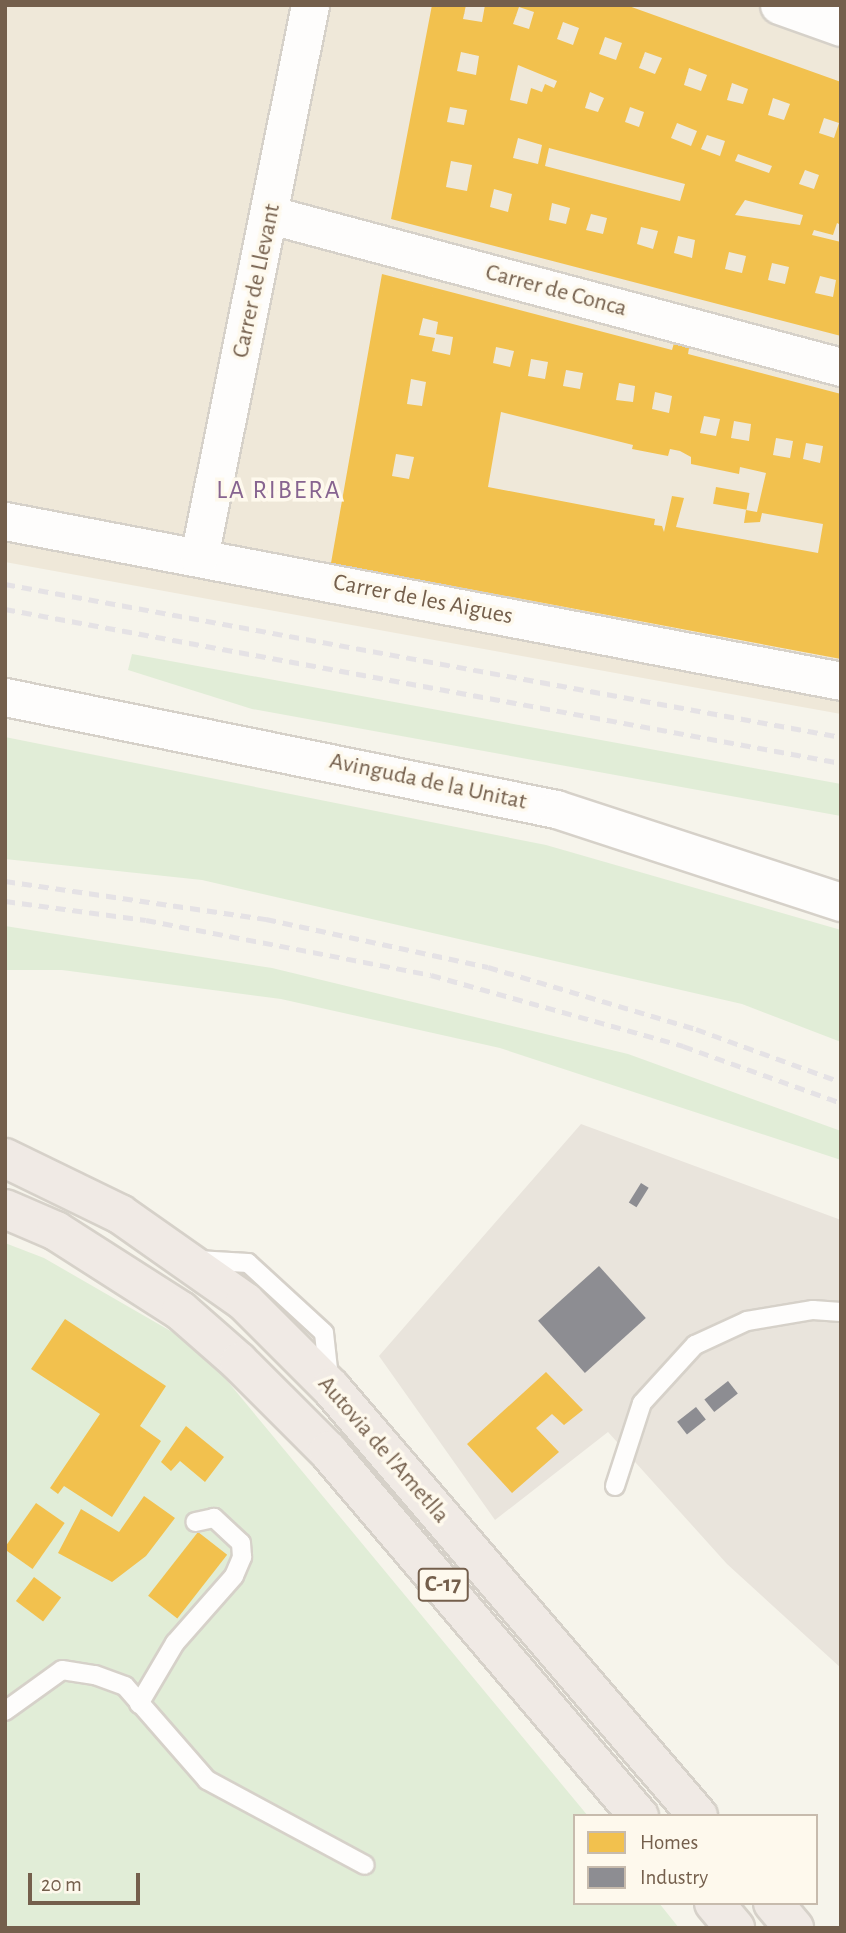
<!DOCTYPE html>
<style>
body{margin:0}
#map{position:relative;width:846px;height:1933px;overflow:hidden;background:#f6f4eb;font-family:"Alegreya Sans",sans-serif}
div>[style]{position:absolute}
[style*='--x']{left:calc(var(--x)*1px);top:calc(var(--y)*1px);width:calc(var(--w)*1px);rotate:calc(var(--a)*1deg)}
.residential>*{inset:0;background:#efe8d9}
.industrial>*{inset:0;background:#e9e4dc}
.green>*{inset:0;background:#e1edd7}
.homes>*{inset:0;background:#f2c14e;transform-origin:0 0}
.industry>*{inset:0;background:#8d8d92;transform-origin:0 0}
.roads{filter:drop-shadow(2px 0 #d6d1c9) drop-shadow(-2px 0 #d6d1c9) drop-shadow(0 2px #d6d1c9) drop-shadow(0 -2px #d6d1c9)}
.lane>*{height:18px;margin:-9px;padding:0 9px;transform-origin:9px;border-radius:9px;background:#fefdfc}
.street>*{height:37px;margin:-18.5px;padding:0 18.5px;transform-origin:18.5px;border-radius:18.5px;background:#fefdfc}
.highway>*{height:38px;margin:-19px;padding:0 19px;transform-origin:19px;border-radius:19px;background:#f0eae5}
.rail>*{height:5px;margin-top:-2.5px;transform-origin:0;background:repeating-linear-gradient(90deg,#e5e2e5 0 10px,transparent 0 17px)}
span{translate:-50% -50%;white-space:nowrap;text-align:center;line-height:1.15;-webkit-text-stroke:7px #fef9ed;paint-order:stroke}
.shield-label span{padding:2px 5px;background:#fef9ed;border:2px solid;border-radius:5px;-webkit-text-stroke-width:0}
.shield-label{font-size:23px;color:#745f4c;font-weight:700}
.street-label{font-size:24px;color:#745f4c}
.neighbourhood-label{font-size:26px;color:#876490;letter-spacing:2px}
.frame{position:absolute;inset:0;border:7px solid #745f4c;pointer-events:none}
.legend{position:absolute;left:573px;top:1814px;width:245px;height:91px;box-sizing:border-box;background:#fef9ed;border:2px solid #c7bbad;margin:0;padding:9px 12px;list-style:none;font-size:21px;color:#745f4c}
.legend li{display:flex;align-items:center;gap:14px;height:35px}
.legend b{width:35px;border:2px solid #c7bbad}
.scale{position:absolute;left:28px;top:1873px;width:112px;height:32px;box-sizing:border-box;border:4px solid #745f4c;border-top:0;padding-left:9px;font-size:21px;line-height:24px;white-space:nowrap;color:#745f4c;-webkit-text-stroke:5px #fef9ed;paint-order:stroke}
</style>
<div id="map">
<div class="residential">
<div style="clip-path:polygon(5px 5px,841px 5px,841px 714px,5px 562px)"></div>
</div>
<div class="industrial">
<div style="clip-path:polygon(581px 1124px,841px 1220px,841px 1668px,727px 1564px,608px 1432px,495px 1520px,379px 1356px)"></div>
</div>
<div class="green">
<div style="clip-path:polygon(132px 654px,841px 784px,841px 816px,252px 709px,128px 670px)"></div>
<div style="clip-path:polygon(5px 737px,546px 845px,841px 930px,841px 1042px,742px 1004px,202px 880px,5px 859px)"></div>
<div style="clip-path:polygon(5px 926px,272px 968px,628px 1054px,841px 1131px,841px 1160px,500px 1048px,281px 999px,62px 970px,5px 970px)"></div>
<div style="clip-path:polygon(5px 1243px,44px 1258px,200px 1348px,588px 1816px,575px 1816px,575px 1903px,659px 1903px,679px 1928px,5px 1928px)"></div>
</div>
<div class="homes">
<div style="clip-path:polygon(evenodd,432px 5px,466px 5px,463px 19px,482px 22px,485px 5px,626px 5px,841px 82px,841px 225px,837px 223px,833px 235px,814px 230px,812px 235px,841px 242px,841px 336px,391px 219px,432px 5px,519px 7px,534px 12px,529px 29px,513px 24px,519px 7px,432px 5px,563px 22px,579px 28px,573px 45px,557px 39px,563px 22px,432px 5px,605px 37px,622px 43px,616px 60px,599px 54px,605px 37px,432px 5px,461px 52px,479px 56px,476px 75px,457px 71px,461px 52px,432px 5px,645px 52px,662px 58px,655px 74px,639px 68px,645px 52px,432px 5px,518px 65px,557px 81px,554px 88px,545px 84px,542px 92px,531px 88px,527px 104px,510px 100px,518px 65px,432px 5px,689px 68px,707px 75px,701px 91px,684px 85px,689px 68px,432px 5px,732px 83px,748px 89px,743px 104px,727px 100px,732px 83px,432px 5px,590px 92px,604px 98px,598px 112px,585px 108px,590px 92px,432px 5px,773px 98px,790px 104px,784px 120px,768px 115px,773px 98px,432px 5px,450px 107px,467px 110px,464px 125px,447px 122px,450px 107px,432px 5px,630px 107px,644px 112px,639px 127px,625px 122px,630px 107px,432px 5px,824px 118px,839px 123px,834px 138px,819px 133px,824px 118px,432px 5px,677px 123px,697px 131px,691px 146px,671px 138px,677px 123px,432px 5px,707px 135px,725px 141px,720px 156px,701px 149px,707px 135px,432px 5px,518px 138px,542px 145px,538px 164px,513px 158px,518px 138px,432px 5px,549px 148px,685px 184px,680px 201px,545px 166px,549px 148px,432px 5px,738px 154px,772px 166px,769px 173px,735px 161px,738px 154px,432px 5px,451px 161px,472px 165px,467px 191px,446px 187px,451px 161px,432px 5px,805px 170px,819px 175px,814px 189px,799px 184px,805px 170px,432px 5px,494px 189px,512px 194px,508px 212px,490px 207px,494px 189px,432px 5px,745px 200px,803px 215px,800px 225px,735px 215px,745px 200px,432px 5px,552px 203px,570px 208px,566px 224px,549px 220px,552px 203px,432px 5px,591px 214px,607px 218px,603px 234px,586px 230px,591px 214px,432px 5px,641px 227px,658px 231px,653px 249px,637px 244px,641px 227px,432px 5px,678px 236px,695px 240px,692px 258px,674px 253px,678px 236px,432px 5px,729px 252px,746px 256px,742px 273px,725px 269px,729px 252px,432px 5px,772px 263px,789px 267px,785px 284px,768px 280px,772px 263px,432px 5px,820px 276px,836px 280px,833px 297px,815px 293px,820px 276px)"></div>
<div style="clip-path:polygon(evenodd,382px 274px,672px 350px,674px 343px,689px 348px,688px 354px,841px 394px,841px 659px,331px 563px,382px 274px,423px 318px,438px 322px,436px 334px,453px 337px,450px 355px,432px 351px,435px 338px,419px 335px,423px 318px,382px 274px,496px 347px,514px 351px,510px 367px,493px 363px,496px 347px,382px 274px,531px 359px,548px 362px,545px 379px,528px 376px,531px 359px,382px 274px,566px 370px,583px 373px,580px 389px,563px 386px,566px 370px,382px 274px,411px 379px,426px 382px,422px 406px,407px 404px,411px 379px,382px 274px,619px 383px,635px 386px,633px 402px,616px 400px,619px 383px,382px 274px,655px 392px,672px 396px,669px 413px,652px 409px,655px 392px,382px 274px,501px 412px,633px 445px,632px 449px,668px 456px,670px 449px,680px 451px,691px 457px,691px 464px,739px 474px,740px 467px,766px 473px,757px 512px,746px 510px,744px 523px,760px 522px,762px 513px,823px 524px,818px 553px,676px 527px,684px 498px,672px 496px,664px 532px,662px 526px,654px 525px,655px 519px,488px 487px,501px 412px,382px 274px,704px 416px,720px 419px,716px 436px,700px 433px,704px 416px,382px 274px,734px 421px,751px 424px,749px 441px,731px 438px,734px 421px,382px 274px,776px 438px,793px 441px,790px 458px,773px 455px,776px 438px,382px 274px,806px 443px,823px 446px,820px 463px,803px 459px,806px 443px,382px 274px,396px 454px,414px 457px,409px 479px,392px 476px,396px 454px)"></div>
<div style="left:716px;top:487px;width:34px;height:17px;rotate:10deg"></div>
<div style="clip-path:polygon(65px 1319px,166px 1386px,140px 1426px,161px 1441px,112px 1517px,64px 1486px,58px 1494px,50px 1488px,100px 1414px,31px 1369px)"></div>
<div style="clip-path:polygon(546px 1372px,583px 1410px,564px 1425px,552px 1414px,536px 1428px,559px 1452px,512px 1493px,467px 1444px)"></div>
<div style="clip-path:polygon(186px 1426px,224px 1457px,205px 1482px,180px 1461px,171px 1471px,161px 1462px)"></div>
<div style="clip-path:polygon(144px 1496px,175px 1518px,146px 1556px,112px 1582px,58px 1553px,81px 1509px,119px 1532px)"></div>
<div style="left:36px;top:1503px;width:35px;height:56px;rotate:35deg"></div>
<div style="left:198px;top:1532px;width:37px;height:81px;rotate:38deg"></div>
<div style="left:34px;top:1577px;width:34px;height:30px;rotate:37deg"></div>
</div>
<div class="industry">
<div style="left:641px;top:1183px;width:9px;height:23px;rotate:32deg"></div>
<div style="left:599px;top:1266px;width:70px;height:82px;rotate:48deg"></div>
<div style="left:728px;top:1381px;width:16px;height:30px;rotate:52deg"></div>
<div style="left:696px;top:1407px;width:16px;height:24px;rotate:52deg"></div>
</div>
<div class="roads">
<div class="lane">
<div style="--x:197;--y:1260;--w:51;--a:3.4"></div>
<div style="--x:248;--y:1263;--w:103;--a:42.6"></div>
<div style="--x:324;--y:1333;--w:45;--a:83.7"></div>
<div style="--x:615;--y:1486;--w:87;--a:-72"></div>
<div style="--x:642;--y:1403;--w:79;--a:-47.6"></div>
<div style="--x:695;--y:1345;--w:57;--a:-24.8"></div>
<div style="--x:747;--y:1321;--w:67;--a:-9.5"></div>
<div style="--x:813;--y:1310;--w:28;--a:4"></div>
<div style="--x:139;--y:1704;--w:71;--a:-59.5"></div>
<div style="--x:175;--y:1643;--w:89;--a:-48.6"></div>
<div style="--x:234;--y:1576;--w:21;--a:-67"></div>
<div style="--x:242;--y:1557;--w:14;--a:-94"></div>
<div style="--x:241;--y:1543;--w:37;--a:-137"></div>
<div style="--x:214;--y:1518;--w:19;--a:168"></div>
<div style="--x:5;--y:1711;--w:70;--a:-35.7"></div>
<div style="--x:62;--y:1670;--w:33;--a:9"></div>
<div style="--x:95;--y:1675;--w:32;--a:20"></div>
<div style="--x:125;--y:1686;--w:125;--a:48.9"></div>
<div style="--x:207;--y:1780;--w:179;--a:28.3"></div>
</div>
<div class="street">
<div style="--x:779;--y:5;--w:66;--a:19.5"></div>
<div style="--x:271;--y:215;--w:590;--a:14.93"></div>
<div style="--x:5;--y:521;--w:851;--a:10.83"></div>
<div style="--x:199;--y:557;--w:563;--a:-78.63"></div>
<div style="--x:5;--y:697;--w:562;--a:11.49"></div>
<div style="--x:556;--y:809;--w:300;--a:18.1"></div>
</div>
<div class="highway">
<div style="--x:5;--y:1158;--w:128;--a:26"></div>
<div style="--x:120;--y:1214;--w:153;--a:35.1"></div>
<div style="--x:245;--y:1302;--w:122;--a:45"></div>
<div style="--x:331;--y:1388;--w:564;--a:49.39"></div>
<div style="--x:5;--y:1209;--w:56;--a:23.3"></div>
<div style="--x:56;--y:1231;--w:148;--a:32.6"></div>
<div style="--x:181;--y:1311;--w:77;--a:41.3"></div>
<div style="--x:239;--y:1362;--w:126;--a:45"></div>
<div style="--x:328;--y:1451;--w:480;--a:49.6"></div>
<div style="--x:714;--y:1903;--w:33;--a:50"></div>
<div style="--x:773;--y:1903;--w:33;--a:50"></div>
</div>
</div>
<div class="rail">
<div style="--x:5;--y:584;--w:850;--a:10.37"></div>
<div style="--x:5;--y:609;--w:850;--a:10.44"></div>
<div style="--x:5;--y:881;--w:264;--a:8.3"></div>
<div style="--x:266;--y:919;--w:227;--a:12.2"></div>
<div style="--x:488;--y:967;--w:217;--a:16.6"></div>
<div style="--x:696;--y:1029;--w:154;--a:20.1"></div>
<div style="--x:5;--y:901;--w:142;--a:7.7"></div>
<div style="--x:146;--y:920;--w:290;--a:10.9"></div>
<div style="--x:431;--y:975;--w:262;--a:15.7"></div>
<div style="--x:683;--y:1046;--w:168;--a:19.8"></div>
</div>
<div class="shield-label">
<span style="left:443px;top:1585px">C-17</span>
</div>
<div class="street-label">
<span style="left:257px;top:281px;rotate:-78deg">Carrer de Llevant</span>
<span style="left:556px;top:291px;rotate:15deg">Carrer de Conca</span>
<span style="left:423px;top:600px;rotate:11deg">Carrer de les Aigues</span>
<span style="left:428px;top:782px;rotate:12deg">Avinguda de la Unitat</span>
<span style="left:383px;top:1450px;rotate:49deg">Autovia de l'Ametlla</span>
</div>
<div class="neighbourhood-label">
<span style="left:279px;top:491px">LA RIBERA</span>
</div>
<div class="frame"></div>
<ul class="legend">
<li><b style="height:19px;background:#f2c14e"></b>Homes</li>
<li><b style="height:19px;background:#8d8d92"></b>Industry</li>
</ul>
<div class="scale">20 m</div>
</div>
